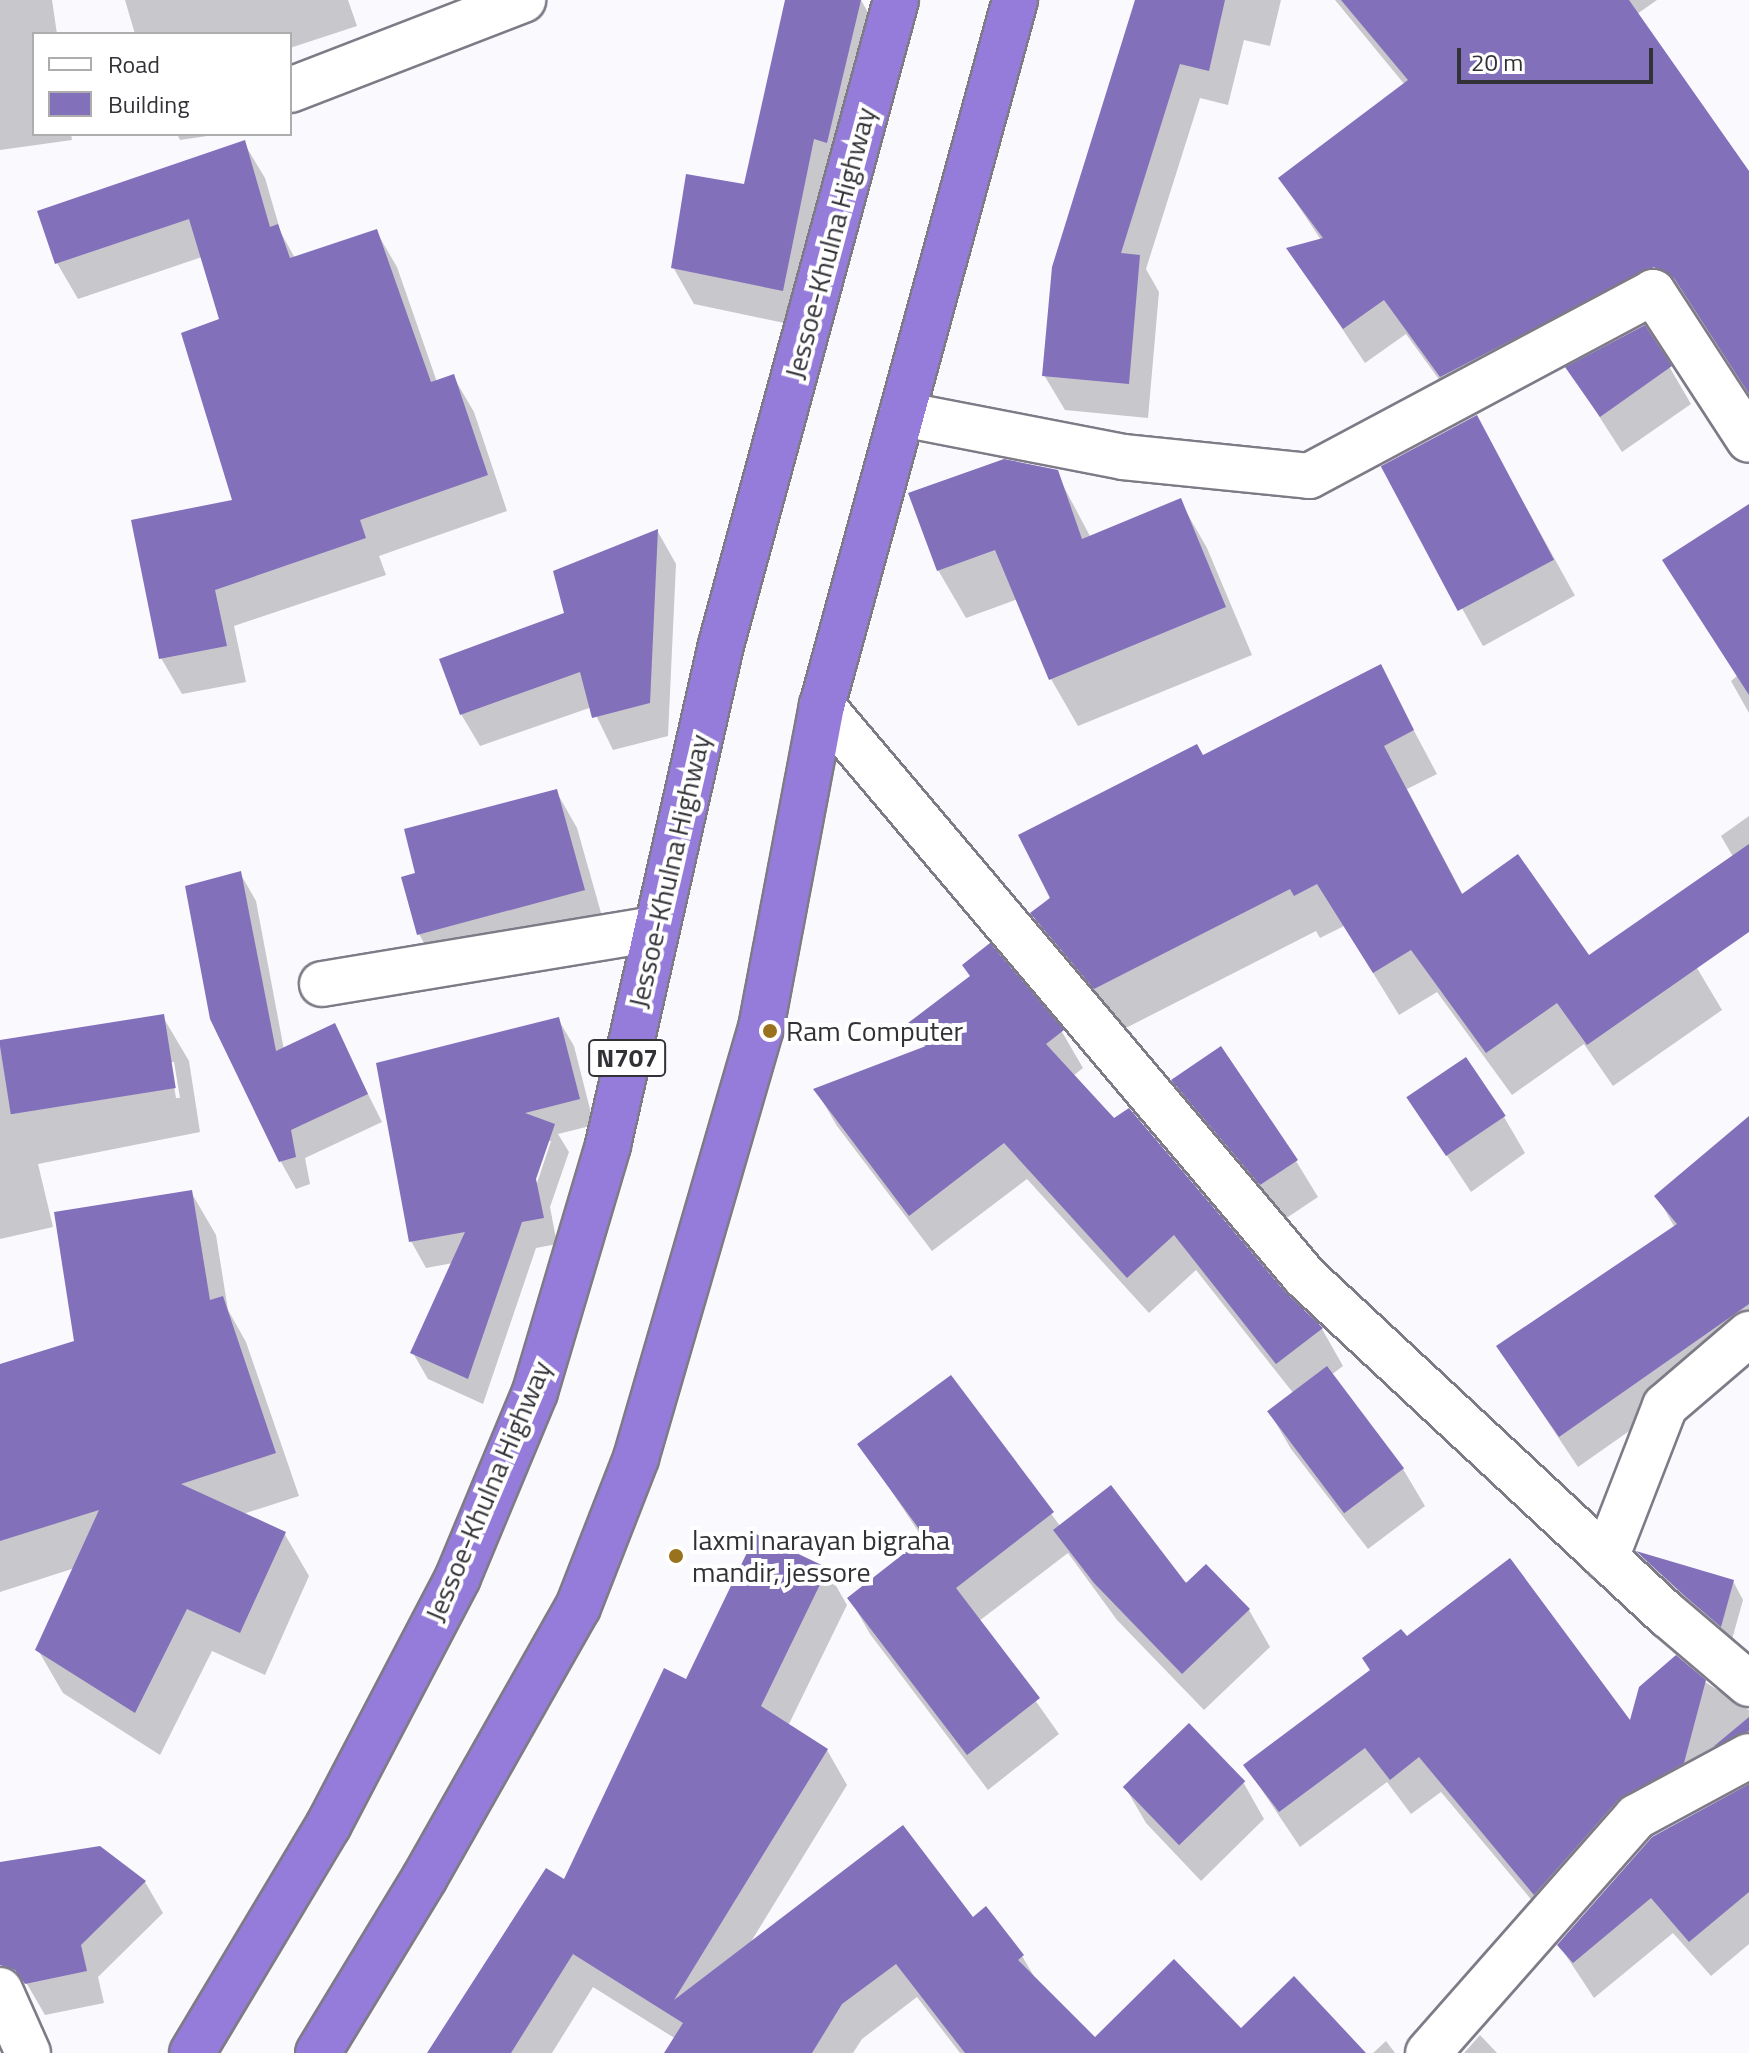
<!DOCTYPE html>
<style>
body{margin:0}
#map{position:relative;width:1749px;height:2053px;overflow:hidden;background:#faf9fe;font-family:"Titillium Web",sans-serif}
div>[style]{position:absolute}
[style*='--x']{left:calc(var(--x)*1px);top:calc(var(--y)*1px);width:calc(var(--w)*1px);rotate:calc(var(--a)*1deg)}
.shadow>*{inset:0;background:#0003;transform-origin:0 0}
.building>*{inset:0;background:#8370bb;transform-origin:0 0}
.roads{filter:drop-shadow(2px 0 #7e7b87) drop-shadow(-2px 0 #7e7b87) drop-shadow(0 2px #7e7b87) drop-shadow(0 -2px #7e7b87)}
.minor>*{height:44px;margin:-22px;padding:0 22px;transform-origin:22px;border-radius:22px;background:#fff}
.highway>*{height:44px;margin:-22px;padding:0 22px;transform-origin:22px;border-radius:22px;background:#957bda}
.dots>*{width:22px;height:22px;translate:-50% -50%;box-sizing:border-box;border:4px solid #fff;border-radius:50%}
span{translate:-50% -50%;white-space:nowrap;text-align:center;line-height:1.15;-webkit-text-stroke:8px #fff;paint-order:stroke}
.shield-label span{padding:2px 6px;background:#fff;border:2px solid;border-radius:6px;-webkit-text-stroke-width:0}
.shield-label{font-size:26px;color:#323136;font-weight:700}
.street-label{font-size:28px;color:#323136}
.poi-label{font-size:28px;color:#323136}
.left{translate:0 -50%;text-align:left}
.legend{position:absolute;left:32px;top:32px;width:260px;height:104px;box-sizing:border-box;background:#fff;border:2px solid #adadaf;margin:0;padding:10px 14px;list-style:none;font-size:24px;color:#323136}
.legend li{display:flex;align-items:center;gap:16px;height:40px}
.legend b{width:40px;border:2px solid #adadaf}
.scale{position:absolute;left:1457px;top:48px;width:196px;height:36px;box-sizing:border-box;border:4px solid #323136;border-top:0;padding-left:10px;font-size:24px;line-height:28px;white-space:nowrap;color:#323136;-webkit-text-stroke:6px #fff;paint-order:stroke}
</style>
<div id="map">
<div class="shadow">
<div style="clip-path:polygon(0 0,52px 0,57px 34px,34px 34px,34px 134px,71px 134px,72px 140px,0 150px)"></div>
<div style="clip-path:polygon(125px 0,348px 0,357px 26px,290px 48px,290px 34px,135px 34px)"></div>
<div style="clip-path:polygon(787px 0,861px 0,881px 36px,803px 327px,694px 304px,673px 267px,745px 186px)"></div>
<div style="clip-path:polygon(1135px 0,1281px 0,1270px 46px,1244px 40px,1228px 105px,1200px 98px,1146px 269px,1159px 292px,1148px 418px,1065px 410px,1044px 375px)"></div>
<div style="clip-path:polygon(1335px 0,1657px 0,1637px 14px,1749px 175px,1749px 394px,1696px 313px,1675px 301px,1462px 411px,1406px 334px,1365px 363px,1289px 249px,1321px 240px,1280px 178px,1405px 85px)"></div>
<div style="clip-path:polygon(177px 134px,221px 134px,180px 140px)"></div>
<div style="clip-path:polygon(244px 143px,265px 178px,281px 233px,295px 258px,376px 231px,397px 267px,437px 382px,453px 376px,474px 412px,507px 511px,379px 556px,386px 575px,234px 626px,246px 682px,182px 694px,161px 658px,235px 501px,221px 321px,202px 257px,78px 299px,57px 263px,40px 213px)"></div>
<div style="clip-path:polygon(1568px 368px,1670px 368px,1691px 404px,1622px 452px)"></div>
<div style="left:1476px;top:417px;width:204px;height:105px;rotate:61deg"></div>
<div style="clip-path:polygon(1056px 472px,1091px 538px,1180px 501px,1207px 548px,1252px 655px,1078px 726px,1051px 679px,1018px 599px,966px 618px,938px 570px)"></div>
<div style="clip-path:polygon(1749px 506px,1749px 713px,1731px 681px,1737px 676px,1665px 561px)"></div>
<div style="clip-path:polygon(658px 532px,676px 564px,668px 736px,613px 750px,592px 707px,480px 746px,461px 714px)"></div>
<div style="clip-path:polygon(1380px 667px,1437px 774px,1407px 789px,1463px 895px,1589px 957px,1697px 968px,1722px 1010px,1613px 1086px,1584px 1044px,1512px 1095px,1437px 992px,1399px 1015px,1344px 926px,1320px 938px,1316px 931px,1120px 1031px,1057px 956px,1032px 914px,1202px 758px)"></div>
<div style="clip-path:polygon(556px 791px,577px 828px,605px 927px,440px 971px,419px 934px,417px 874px)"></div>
<div style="clip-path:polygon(1749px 816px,1749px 884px,1721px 836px)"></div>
<div style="clip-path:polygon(240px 873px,256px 901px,284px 1050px,334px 1026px,382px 1122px,305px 1158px,310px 1184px,296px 1189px,281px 1162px)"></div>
<div style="clip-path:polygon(990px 946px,1062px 1032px,1083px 1068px,1073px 1076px,1322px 1329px,1343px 1366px,1331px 1375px,1403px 1469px,1425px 1506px,1368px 1549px,1291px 1449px,1270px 1413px,1294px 1394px,1196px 1270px,1149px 1313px,1027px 1179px,932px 1251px,837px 1126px,816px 1090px,926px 1049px,911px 1024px,971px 977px)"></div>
<div style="clip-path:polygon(evenodd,163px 1017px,189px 1061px,200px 1132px,38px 1164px,53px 1227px,0 1239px,0 1044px,2px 1049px,163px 1017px,170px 1062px,174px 1062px,180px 1098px,176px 1098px,170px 1062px)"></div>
<div style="clip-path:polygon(evenodd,558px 1019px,574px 1046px,594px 1125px,558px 1134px,569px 1152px,550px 1207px,557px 1244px,536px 1248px,483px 1404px,428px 1379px,413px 1353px,453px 1263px,426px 1268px,411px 1241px,558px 1019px,547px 1141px,551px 1141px,535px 1189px,531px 1188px,547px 1141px)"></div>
<div style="clip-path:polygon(1174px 1080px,1296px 1161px,1318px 1197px,1282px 1221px,1195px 1117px)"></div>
<div style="clip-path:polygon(1409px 1098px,1504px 1117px,1525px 1153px,1471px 1192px)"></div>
<div style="clip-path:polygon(191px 1192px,216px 1235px,228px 1310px,246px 1342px,299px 1496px,243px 1514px,284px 1533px,309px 1576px,265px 1675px,212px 1651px,160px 1755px,63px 1693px,38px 1650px,75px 1568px,0 1592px,0 1366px,77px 1343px)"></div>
<div style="clip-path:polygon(1657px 1196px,1749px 1196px,1749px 1347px,1578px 1467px,1498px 1347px,1675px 1228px)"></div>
<div style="clip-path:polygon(951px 1377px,1060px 1526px,1249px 1610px,1270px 1647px,1204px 1710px,1117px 1620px,1068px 1553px,979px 1621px,1059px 1734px,988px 1790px,870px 1634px,850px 1599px,924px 1540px,860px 1444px)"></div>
<div style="clip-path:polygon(1640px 1554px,1733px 1581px,1743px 1600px,1731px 1643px,1649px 1570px)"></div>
<div style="clip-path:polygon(827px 1570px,847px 1605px,788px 1726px,827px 1750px,847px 1785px,749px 1945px,972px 1920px,1022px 1956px,1038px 1983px,1095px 2040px,1241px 2031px,1363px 2053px,960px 2053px,917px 1997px,862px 2039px,853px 2053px,667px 2053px,676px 2039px,593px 1987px,552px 2053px,432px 2053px,565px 1882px,687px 1682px)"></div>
<div style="clip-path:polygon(1406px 1639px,1630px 1724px,1705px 1682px,1749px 1710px,1749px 1774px,1644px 1831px,1556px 1929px,1441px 1792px,1411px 1814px,1387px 1782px,1300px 1847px,1245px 1765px,1372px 1671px)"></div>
<div style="clip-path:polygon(1243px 1782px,1264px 1819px,1201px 1881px,1146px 1823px,1125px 1787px)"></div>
<div style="clip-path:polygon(1749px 1784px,1749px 1944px,1711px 1976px,1673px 1933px,1594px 1998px,1559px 1945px,1653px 1838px)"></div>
<div style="clip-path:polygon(0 1864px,145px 1882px,163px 1913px,98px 1977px,104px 2003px,45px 2015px,27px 1984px)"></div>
<div style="clip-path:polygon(1480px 2035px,1497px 2053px,1464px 2053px)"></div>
<div style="clip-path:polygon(1386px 2041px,1395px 2053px,1373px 2053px)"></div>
</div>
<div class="building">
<div style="clip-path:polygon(785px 0,861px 0,827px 143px,814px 139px,783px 291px,671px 268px,686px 174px,744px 184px)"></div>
<div style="clip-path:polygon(1135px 0,1225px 0,1209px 71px,1180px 64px,1121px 253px,1140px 255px,1129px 384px,1042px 376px,1052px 267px)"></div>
<div style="clip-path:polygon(1341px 0,1629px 0,1749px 171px,1749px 394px,1674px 278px,1654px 267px,1440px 377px,1384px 300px,1343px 329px,1286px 248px,1323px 238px,1278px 178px,1408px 80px)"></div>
<div style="clip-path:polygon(245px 140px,270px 227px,278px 224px,290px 258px,377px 229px,431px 382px,454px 374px,488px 475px,360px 520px,366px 538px,215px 590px,227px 646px,159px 659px,131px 520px,232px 500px,181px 333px,219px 319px,189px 219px,55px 264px,37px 211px)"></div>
<div style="clip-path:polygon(1645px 325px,1672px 366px,1600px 417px,1565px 367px)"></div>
<div style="left:1477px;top:415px;width:164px;height:109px;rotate:62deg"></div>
<div style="clip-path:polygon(1004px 459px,1058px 470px,1082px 539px,1181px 498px,1226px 607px,1049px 680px,995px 550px,937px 571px,908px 493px)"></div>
<div style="clip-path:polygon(1749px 504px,1749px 695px,1662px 560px)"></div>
<div style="clip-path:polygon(658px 529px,650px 703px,592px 718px,580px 672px,460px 715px,439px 659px,564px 613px,553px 571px)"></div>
<div style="clip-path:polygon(1381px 664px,1414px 730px,1384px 746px,1462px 894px,1518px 854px,1589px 955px,1749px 844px,1749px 932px,1587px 1045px,1557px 1003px,1486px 1053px,1411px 950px,1373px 973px,1317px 884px,1294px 896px,1290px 889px,1094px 989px,1030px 913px,1050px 898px,1018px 835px,1197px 744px,1203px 755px)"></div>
<div style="clip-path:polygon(557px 789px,585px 890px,417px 935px,401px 877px,415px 873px,404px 829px)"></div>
<div style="clip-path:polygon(241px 871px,276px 1051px,335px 1023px,368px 1094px,291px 1130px,296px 1157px,279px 1162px,210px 1019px,185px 886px)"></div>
<div style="clip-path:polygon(990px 943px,1064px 1030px,1046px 1044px,1114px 1118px,1129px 1108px,1286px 1293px,1323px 1328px,1276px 1364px,1174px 1235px,1127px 1278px,1004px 1143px,909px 1216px,813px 1089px,926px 1046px,908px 1023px,970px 976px,962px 965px)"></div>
<div style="left:164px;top:1014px;width:75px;height:167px;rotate:81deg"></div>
<div style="clip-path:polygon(559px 1017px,580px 1099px,525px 1113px,555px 1124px,536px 1179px,544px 1218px,522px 1222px,468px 1379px,410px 1353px,465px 1232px,409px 1242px,376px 1063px)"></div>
<div style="clip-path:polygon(1221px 1046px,1298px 1160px,1260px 1185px,1171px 1080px)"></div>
<div style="left:1466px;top:1057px;width:71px;height:72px;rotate:56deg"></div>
<div style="clip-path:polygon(1749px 1116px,1749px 1304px,1559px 1437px,1496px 1346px,1677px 1224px,1654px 1196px)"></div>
<div style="clip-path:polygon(192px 1190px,210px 1300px,223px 1296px,276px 1453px,181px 1484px,286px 1532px,240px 1633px,187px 1609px,135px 1713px,35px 1650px,99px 1510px,0 1541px,0 1364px,74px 1341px,54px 1212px)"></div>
<div style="left:1327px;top:1366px;width:128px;height:75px;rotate:53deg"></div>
<div style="clip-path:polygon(951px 1375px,1054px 1512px,956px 1588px,1040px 1698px,967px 1755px,847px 1598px,925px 1537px,857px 1444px)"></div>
<div style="clip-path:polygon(1111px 1485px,1186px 1583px,1206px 1564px,1250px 1609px,1182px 1674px,1094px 1583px,1053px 1530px)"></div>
<div style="clip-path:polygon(756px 1534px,828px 1568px,761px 1706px,828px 1749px,674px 2000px,903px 1825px,973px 1917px,986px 1906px,1024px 1955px,1018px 1960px,1095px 2037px,1174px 1959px,1241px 2028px,1294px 1976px,1366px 2053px,965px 2053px,896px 1964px,842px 2004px,812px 2053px,664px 2053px,683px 2023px,573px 1954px,511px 2053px,427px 2053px,546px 1868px,564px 1879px,664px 1668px,686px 1679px)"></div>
<div style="clip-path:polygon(1636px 1551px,1734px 1580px,1721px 1627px,1686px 1597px)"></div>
<div style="clip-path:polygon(1510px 1558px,1630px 1720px,1639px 1687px,1676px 1655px,1706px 1680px,1684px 1763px,1618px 1800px,1534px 1895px,1419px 1757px,1390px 1780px,1365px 1748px,1279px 1812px,1243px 1765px,1370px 1670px,1362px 1658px,1401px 1629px,1407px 1636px)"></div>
<div style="clip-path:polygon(1749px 1717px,1749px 1731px,1713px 1747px)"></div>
<div style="left:1189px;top:1723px;width:81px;height:92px;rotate:46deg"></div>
<div style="clip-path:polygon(1749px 1784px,1749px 1892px,1689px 1942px,1651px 1898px,1573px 1963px,1557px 1945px,1652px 1837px)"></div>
<div style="clip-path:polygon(100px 1846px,146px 1881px,81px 1945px,87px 1971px,25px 1984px,15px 1970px,0 1965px,0 1862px)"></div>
</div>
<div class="roads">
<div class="minor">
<div style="--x:290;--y:90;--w:250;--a:-21.1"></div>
<div style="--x:902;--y:414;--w:225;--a:11"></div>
<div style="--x:1123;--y:457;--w:187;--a:5.8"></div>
<div style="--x:1309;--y:476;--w:390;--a:-28.1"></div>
<div style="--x:1653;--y:292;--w:176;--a:57"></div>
<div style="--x:822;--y:706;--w:748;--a:49.77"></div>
<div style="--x:1305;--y:1277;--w:497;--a:43"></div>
<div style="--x:1669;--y:1616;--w:105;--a:40.4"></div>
<div style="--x:322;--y:984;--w:338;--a:-9.4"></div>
<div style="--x:1606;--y:1558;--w:163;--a:-68.8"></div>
<div style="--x:1665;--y:1406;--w:111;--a:-40.6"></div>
<div style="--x:0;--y:1990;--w:69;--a:66"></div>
<div style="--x:1428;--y:2053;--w:315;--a:-48.6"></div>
<div style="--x:1636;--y:1817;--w:128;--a:-28.4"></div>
</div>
<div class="highway">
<div style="--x:192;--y:2053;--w:265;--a:-59.1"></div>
<div style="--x:328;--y:1826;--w:281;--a:-62.4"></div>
<div style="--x:458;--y:1577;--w:200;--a:-67.4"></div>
<div style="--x:535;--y:1392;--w:258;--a:-73.5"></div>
<div style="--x:608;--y:1145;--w:513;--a:-77.27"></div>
<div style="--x:721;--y:645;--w:668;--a:-74.82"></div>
<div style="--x:318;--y:2053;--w:206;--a:-58.7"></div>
<div style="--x:425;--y:1877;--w:310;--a:-60.5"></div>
<div style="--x:578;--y:1607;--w:160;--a:-68.7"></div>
<div style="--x:636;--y:1458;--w:448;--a:-73.8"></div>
<div style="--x:761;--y:1028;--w:328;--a:-79.3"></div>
<div style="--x:822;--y:706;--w:732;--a:-74.71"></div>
</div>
</div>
<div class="dots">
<div style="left:770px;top:1031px;background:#9a721e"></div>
<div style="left:676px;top:1556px;background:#9a721e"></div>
</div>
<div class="shield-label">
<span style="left:627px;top:1058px">N707</span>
</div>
<div class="street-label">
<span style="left:830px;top:243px;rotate:-75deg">Jessoe-Khulna Highway</span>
<span style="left:669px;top:871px;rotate:-77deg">Jessoe-Khulna Highway</span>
<span style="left:488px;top:1491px;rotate:-67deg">Jessoe-Khulna Highway</span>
</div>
<div class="poi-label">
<span class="left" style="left:786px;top:1031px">Ram Computer</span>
<span class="left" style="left:692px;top:1556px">laxmi narayan bigraha<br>mandir, jessore</span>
</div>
<ul class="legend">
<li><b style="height:10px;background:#fff"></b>Road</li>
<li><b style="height:22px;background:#8370bb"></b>Building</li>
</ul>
<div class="scale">20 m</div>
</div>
